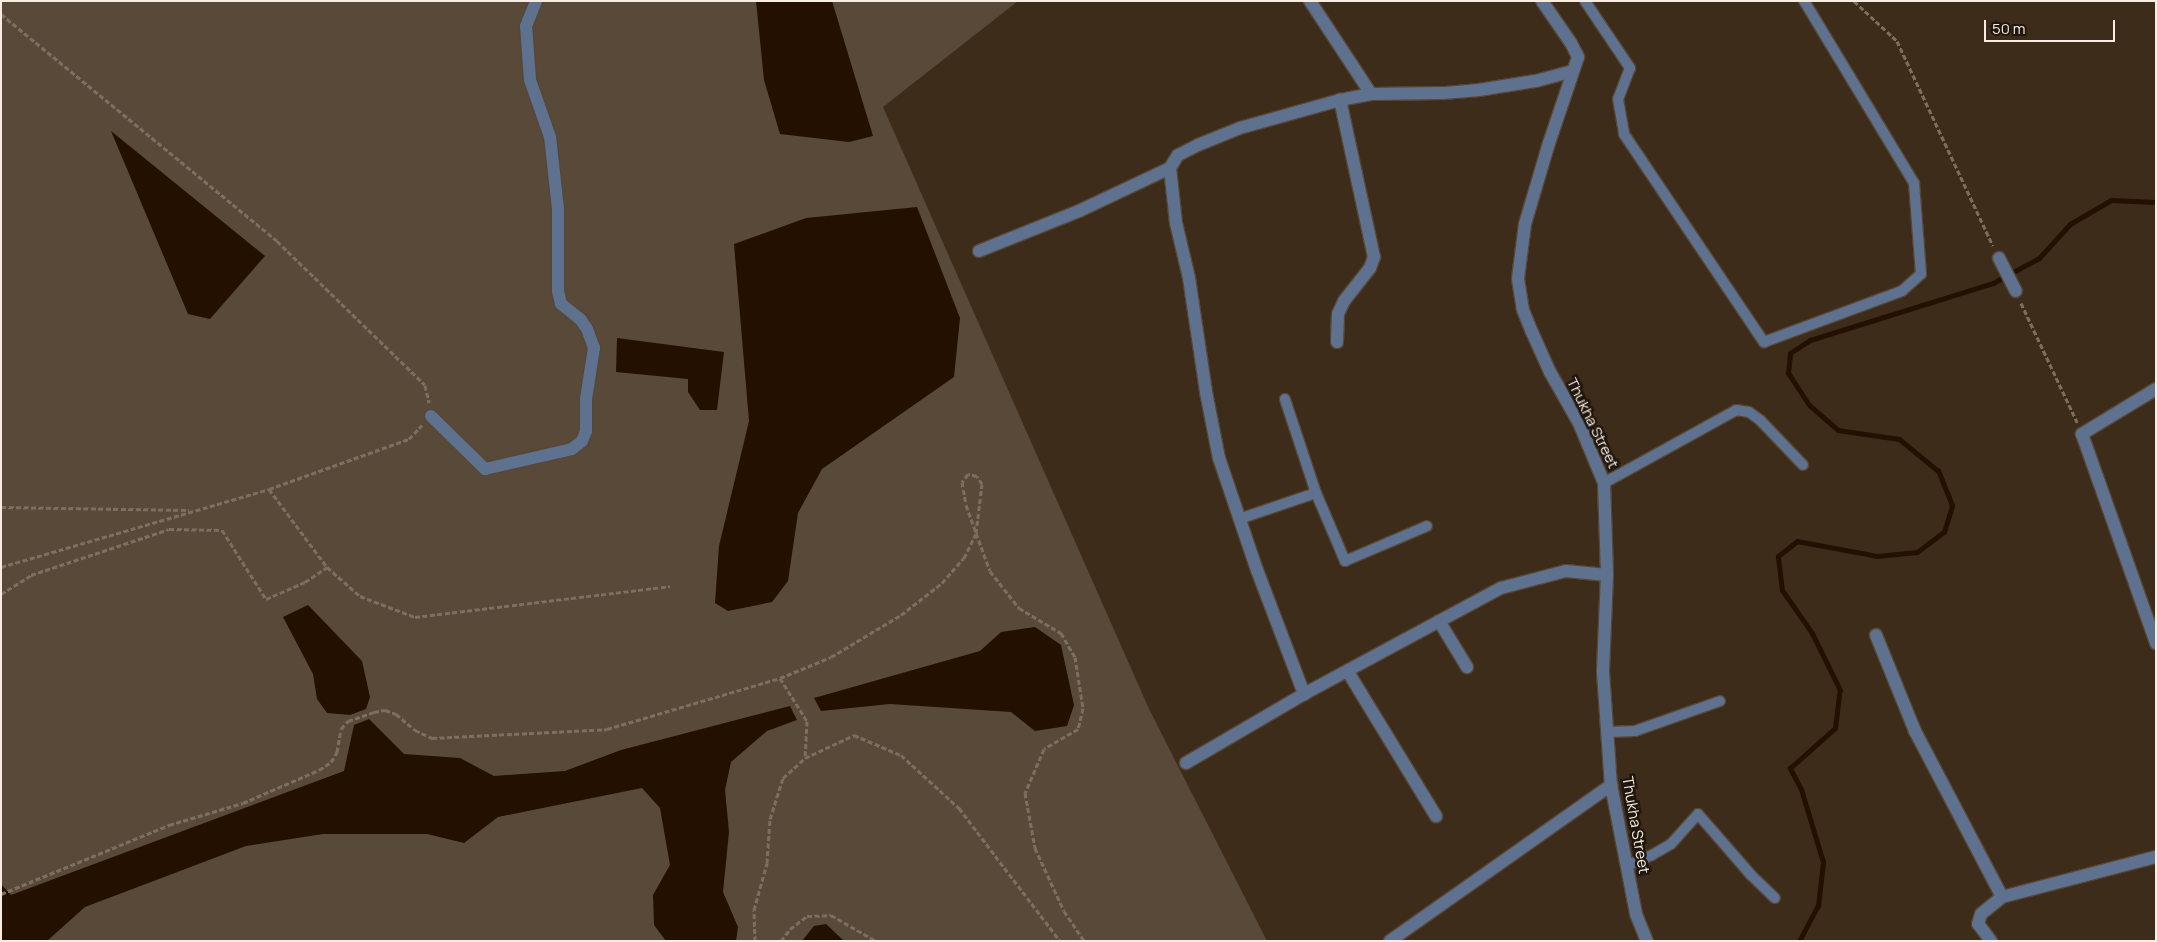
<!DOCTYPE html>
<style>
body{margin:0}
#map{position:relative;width:2157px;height:942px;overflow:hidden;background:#3e2c1a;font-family:Manrope,sans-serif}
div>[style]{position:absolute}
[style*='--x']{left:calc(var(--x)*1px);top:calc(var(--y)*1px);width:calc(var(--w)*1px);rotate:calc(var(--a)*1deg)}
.green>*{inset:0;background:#594938}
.water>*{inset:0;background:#231000}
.stream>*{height:5px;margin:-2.5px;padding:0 2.5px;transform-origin:2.5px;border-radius:2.5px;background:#231000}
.path>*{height:3px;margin-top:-1.5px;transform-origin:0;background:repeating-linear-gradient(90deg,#7e6e5f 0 5px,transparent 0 7.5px)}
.roads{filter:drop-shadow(1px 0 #584736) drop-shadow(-1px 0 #584736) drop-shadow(0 1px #584736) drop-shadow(0 -1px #584736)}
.service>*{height:10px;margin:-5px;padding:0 5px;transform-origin:5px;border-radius:5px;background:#5e7290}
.minor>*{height:12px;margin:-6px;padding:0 6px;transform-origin:6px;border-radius:6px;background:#5e7290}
span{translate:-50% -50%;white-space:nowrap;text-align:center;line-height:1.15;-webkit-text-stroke:5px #1f160e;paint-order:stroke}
.street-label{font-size:15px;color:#f9ede2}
.frame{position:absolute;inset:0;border:2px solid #f9ede2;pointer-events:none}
.scale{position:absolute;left:1984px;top:20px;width:131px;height:22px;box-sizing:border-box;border:2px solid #f9ede2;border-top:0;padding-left:6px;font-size:15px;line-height:18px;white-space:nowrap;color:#f9ede2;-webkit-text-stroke:4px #1f160e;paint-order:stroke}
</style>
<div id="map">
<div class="green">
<div style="clip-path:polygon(1px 1px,1018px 1px,883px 107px,1149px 709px,1267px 941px,1px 941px)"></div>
</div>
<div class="water">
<div style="clip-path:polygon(756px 1px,832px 1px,873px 136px,849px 142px,780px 134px,764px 80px)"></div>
<div style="clip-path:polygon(111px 131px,265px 256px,210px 319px,188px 314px)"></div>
<div style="clip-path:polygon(917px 207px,960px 318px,954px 377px,822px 469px,798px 513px,788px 581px,772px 602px,728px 611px,715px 603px,719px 546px,749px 421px,734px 244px,806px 218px)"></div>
<div style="clip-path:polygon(617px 338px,724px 352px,717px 410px,700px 410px,688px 392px,688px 379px,616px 372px)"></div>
<div style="clip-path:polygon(308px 605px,362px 661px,370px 697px,366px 709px,350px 715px,327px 713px,317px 699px,313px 674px,283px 617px)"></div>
<div style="clip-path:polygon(1035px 627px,1061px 645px,1074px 705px,1067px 726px,1035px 731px,1011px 712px,890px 704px,821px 711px,814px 698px,980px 651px,1001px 632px)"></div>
<div style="clip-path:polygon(790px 706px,797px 720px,767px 731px,731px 762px,725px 790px,729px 832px,723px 892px,738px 927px,736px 941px,666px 941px,654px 925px,653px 895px,670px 865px,660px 808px,642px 788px,498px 817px,464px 843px,427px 834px,323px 834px,246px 846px,85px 907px,47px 941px,1px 941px,1px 884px,11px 895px,344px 771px,354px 725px,369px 719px,404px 754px,460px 758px,494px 776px,565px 771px,621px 750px)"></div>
<div style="clip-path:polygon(826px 924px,844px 941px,802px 941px,814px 926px)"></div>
</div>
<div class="stream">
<div style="--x:1799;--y:941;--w:40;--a:-62"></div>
<div style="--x:1818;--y:906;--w:44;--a:-83.5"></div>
<div style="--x:1823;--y:862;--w:76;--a:-106.8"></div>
<div style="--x:1801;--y:789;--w:24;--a:-118"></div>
<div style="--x:1790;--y:768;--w:60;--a:-41.6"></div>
<div style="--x:1835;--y:728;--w:38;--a:-83"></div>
<div style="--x:1840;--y:690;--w:64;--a:-116.2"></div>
<div style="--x:1812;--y:633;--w:52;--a:-124.9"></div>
<div style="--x:1782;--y:590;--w:34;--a:-97"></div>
<div style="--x:1778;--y:556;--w:24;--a:-38"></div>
<div style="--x:1797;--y:541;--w:81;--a:10.6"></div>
<div style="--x:1877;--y:556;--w:40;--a:-5.7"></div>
<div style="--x:1917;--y:552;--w:34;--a:-37"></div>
<div style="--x:1944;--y:532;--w:28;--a:-73"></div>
<div style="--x:1952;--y:505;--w:37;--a:-112"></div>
<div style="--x:1938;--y:471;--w:50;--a:-140.6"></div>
<div style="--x:1899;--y:439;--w:62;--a:-171.6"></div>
<div style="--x:1838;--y:430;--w:38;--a:-139"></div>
<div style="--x:1809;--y:405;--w:38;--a:-123"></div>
<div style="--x:1788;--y:373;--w:20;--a:-84"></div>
<div style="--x:1790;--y:353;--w:24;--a:-33"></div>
<div style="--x:1810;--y:340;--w:192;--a:-17.3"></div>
<div style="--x:1993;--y:283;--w:52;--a:-28.5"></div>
<div style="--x:2039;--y:258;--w:46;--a:-47.6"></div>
<div style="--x:2070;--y:224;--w:48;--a:-30.3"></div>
<div style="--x:2111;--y:200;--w:45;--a:2.5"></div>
</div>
<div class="path">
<div style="--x:1854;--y:1;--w:59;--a:42.9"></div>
<div style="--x:1897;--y:41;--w:226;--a:64.9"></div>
<div style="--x:1;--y:14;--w:357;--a:39.4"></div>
<div style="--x:277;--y:241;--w:206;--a:44.2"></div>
<div style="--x:425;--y:385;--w:18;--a:77"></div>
<div style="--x:2021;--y:303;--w:132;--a:64.8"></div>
<div style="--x:269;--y:489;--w:97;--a:53.4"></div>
<div style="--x:327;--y:567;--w:44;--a:41.3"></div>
<div style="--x:360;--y:596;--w:59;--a:20.9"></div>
<div style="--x:415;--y:617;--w:257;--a:-6.9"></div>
<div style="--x:1;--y:507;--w:188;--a:0.9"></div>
<div style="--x:1;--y:567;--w:279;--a:-16.2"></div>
<div style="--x:269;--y:489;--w:149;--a:-19.7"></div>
<div style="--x:409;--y:439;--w:19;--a:-47"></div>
<div style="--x:1;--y:594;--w:36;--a:-32"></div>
<div style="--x:31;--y:575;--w:145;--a:-18.4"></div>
<div style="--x:169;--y:529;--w:53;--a:1.1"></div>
<div style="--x:222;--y:530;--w:82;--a:57.5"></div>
<div style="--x:266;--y:599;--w:43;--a:-23.6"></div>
<div style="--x:305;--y:582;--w:27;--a:-34"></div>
<div style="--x:780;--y:678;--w:51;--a:57.9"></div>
<div style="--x:807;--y:721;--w:37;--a:93"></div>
<div style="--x:1;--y:894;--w:182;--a:-22.3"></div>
<div style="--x:169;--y:825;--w:77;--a:-16.6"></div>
<div style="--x:243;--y:803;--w:83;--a:-23.5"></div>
<div style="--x:319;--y:770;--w:14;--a:-34"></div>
<div style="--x:331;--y:762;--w:12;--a:-59"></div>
<div style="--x:337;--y:752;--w:23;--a:-80"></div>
<div style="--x:341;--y:729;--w:11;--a:-49"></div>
<div style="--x:348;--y:721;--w:28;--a:-19"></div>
<div style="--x:374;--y:712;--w:11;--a:-10"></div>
<div style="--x:385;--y:710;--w:12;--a:20"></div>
<div style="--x:396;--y:714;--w:25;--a:40"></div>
<div style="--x:415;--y:730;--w:19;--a:25"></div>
<div style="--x:432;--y:738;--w:175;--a:-2.9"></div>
<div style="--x:607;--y:729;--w:180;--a:-16.4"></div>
<div style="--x:780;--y:678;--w:55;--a:-22.4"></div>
<div style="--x:831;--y:657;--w:82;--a:-31"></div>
<div style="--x:901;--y:615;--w:52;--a:-38"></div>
<div style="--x:942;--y:583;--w:33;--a:-49"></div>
<div style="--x:964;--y:558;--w:28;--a:-64"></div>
<div style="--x:976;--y:533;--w:49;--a:-83"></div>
<div style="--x:982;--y:484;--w:9;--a:-122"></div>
<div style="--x:977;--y:476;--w:9;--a:-167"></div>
<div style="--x:968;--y:474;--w:10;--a:127"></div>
<div style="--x:962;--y:482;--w:23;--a:80"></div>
<div style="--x:966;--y:505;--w:30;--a:70"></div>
<div style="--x:976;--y:533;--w:40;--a:69.8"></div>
<div style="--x:990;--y:571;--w:47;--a:51.9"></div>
<div style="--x:1019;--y:608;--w:49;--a:30.8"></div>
<div style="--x:1061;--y:633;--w:28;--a:60"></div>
<div style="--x:1075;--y:657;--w:52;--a:81.1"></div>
<div style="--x:1083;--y:708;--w:22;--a:103"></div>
<div style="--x:1078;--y:729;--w:39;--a:150"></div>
<div style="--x:1044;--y:749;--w:48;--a:113.4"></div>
<div style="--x:1025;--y:793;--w:56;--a:79.7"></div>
<div style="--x:1035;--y:848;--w:69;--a:65.3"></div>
<div style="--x:1064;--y:911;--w:36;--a:56"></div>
<div style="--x:755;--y:941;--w:31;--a:-92"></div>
<div style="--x:754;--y:910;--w:49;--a:-74.5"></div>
<div style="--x:767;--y:863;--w:44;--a:-86.1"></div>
<div style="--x:770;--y:819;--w:43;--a:-72.4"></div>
<div style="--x:783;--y:778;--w:30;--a:-42"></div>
<div style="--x:805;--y:758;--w:54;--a:-25.1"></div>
<div style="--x:854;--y:735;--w:51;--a:23.1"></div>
<div style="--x:901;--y:755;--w:79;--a:42.4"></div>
<div style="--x:959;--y:808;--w:167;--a:52.8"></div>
<div style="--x:781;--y:941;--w:15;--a:-53"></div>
<div style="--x:790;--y:929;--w:21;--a:-37"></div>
<div style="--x:807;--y:916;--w:24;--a:-2"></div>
<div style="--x:831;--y:915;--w:52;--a:30"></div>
</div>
<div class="roads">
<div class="service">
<div style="--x:1585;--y:1;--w:81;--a:56.1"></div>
<div style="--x:1630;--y:68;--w:33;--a:111"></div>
<div style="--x:1618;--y:99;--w:36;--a:80"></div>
<div style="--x:1624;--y:134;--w:251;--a:56.1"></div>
<div style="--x:1764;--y:342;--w:147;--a:-20.3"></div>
<div style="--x:1902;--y:291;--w:25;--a:-42"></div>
<div style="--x:1921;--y:274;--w:91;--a:-94.4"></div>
<div style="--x:1914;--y:183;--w:213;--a:-121.1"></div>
<div style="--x:1604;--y:483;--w:151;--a:-28.9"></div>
<div style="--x:1736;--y:410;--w:13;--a:9"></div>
<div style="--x:1749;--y:412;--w:14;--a:36"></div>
<div style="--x:1760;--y:420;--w:62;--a:46.3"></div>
<div style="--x:1316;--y:493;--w:74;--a:66.9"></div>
<div style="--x:1345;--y:561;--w:89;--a:-23.1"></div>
<div style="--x:1239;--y:519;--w:81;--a:-18.7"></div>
<div style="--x:1316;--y:493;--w:99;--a:-108.3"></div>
<div style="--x:1608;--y:732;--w:27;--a:-2"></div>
<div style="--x:1635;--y:731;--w:90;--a:-19.4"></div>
<div style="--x:1626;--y:866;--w:28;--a:-23"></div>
<div style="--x:1652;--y:855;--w:22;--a:-30"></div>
<div style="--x:1671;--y:844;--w:40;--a:-48"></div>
<div style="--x:1698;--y:814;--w:81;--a:49"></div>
<div style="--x:1751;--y:875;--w:33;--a:44"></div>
</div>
<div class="minor">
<div style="--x:1310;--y:1;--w:111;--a:56.7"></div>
<div style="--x:1542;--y:1;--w:51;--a:55.4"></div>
<div style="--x:1571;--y:43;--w:16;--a:63"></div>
<div style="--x:1578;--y:57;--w:91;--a:108.6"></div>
<div style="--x:1549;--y:143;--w:84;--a:106.5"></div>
<div style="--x:1525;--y:224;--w:55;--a:97.3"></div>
<div style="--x:1518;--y:279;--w:31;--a:81"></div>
<div style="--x:1523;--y:310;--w:24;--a:68"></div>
<div style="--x:1532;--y:332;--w:44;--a:65.8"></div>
<div style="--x:1550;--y:372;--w:59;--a:60.4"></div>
<div style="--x:1579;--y:423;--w:65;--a:67.4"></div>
<div style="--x:1604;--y:483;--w:92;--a:88.1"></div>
<div style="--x:1607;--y:575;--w:97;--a:92.4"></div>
<div style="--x:1603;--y:672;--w:113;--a:86"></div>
<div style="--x:1611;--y:785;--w:131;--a:79"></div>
<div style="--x:1636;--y:914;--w:29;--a:68"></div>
<div style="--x:1573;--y:71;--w:39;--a:165"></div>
<div style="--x:1535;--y:81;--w:57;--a:170.9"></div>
<div style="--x:1479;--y:90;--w:36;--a:175"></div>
<div style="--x:1443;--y:93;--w:72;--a:179.2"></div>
<div style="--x:1371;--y:94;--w:32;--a:169"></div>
<div style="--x:1340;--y:100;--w:104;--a:164.4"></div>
<div style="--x:1240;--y:128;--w:45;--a:158"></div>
<div style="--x:1198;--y:145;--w:22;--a:153"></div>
<div style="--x:1178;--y:155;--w:15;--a:122"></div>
<div style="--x:1170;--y:168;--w:55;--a:83.8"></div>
<div style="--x:1176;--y:223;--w:57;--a:76.7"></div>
<div style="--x:1189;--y:278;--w:115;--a:81.5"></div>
<div style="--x:1206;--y:392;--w:67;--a:78.9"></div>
<div style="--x:1219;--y:458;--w:118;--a:71.3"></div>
<div style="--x:1257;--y:570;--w:133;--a:69.2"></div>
<div style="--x:1304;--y:694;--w:224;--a:-28.3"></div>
<div style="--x:1501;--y:588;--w:67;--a:-14.7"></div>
<div style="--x:1566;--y:571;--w:41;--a:5.6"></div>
<div style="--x:979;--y:251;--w:108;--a:-21.8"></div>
<div style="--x:1079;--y:211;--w:101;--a:-25.3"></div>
<div style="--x:1999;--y:258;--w:37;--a:63"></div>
<div style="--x:1337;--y:342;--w:28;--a:-88"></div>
<div style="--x:1338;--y:314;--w:14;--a:-65"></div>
<div style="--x:1344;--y:301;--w:42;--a:-51.8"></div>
<div style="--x:1370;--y:268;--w:12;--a:-70"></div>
<div style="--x:1374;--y:257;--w:161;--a:-102.2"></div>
<div style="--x:2156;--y:389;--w:87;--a:148.7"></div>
<div style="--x:2082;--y:434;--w:222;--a:70.5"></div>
<div style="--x:431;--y:416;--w:76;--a:44.5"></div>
<div style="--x:485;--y:469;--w:89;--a:-12.9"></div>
<div style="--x:572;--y:449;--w:13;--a:-39"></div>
<div style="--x:582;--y:441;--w:11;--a:-68"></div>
<div style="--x:586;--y:431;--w:32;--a:-90"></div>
<div style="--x:586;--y:399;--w:52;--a:-81.1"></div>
<div style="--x:594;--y:348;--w:20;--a:-110"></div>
<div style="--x:587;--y:329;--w:11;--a:-124"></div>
<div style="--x:581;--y:320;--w:26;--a:-141"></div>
<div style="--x:561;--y:304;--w:13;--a:-103"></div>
<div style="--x:558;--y:291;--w:82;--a:-90"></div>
<div style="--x:558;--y:209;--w:72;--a:-96.3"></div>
<div style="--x:550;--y:137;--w:60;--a:-109.3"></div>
<div style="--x:530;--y:80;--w:54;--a:-94.2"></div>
<div style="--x:526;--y:26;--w:27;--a:-68"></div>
<div style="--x:1439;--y:621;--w:54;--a:58.7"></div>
<div style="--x:1876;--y:635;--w:104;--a:67.9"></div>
<div style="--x:1915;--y:731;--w:187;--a:62.3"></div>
<div style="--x:2002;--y:897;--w:159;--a:-14.6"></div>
<div style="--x:1348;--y:672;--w:169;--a:58.6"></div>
<div style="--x:1186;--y:763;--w:137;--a:-30.3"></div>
<div style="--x:1390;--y:941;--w:271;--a:-35.2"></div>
<div style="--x:1991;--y:941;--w:21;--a:-127"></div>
<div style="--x:1978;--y:924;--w:10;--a:-73"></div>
<div style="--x:1981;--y:914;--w:27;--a:-39"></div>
</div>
</div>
<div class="street-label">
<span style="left:1593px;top:423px;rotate:64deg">Thukha Street</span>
<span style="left:1636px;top:825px;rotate:80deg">Thukha Street</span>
</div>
<div class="frame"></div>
<div class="scale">50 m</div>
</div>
